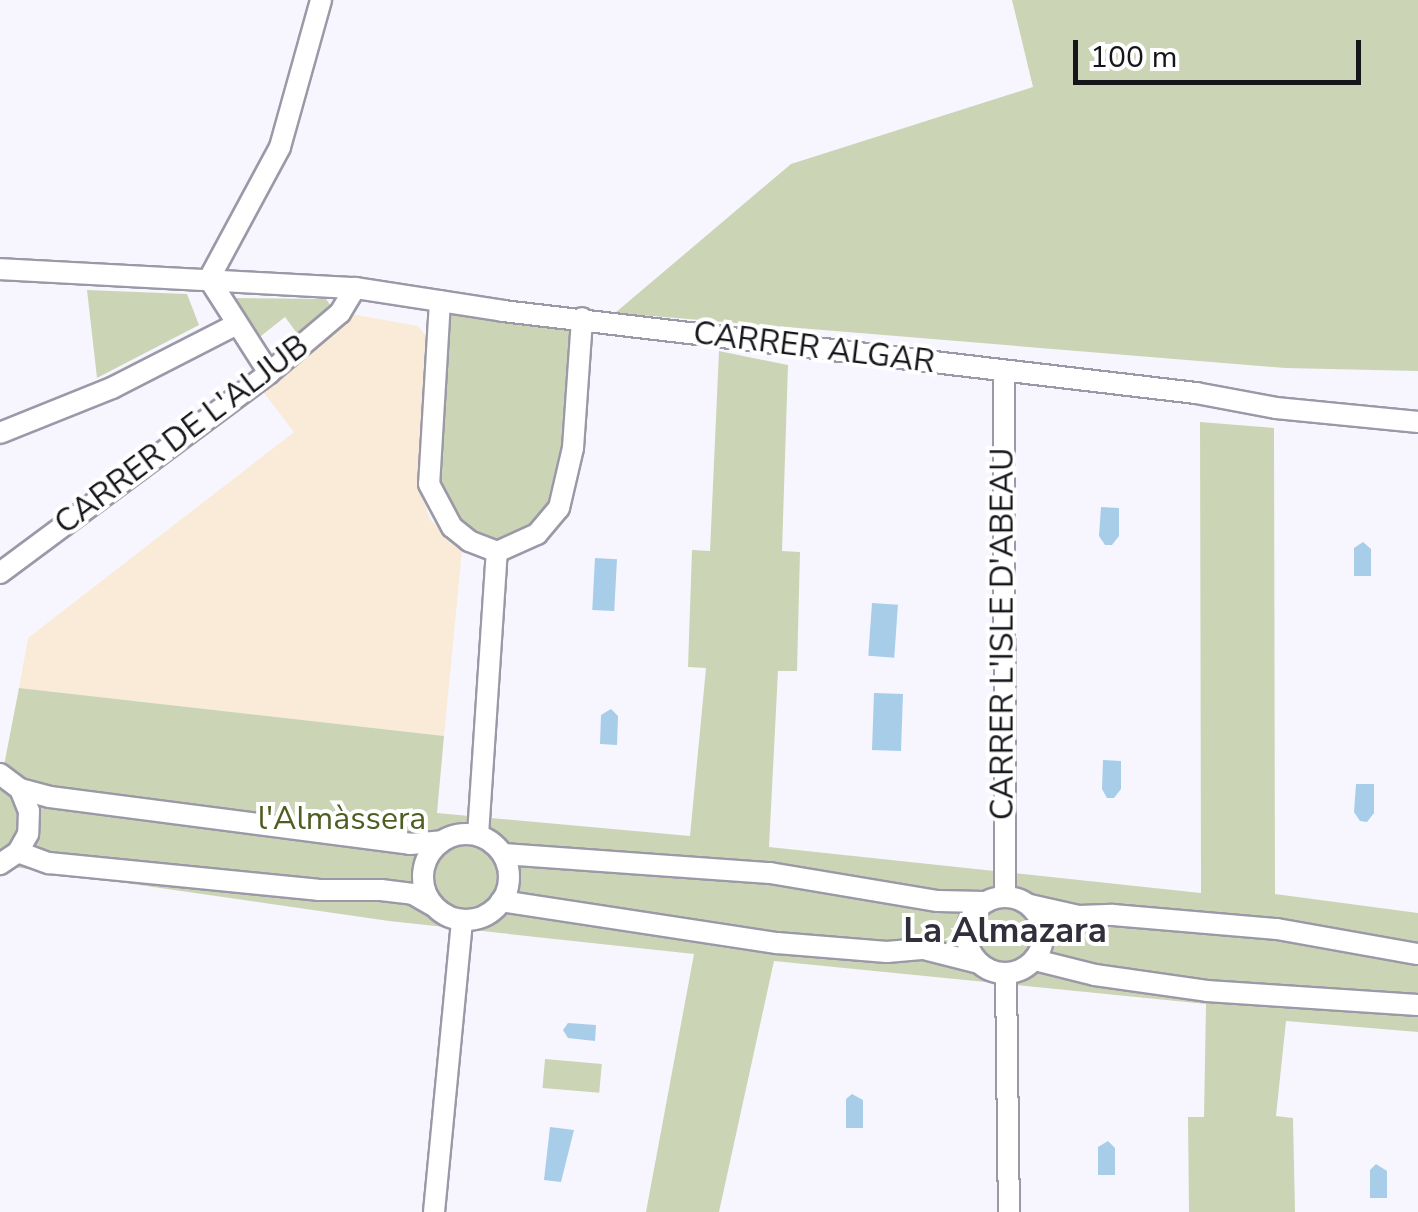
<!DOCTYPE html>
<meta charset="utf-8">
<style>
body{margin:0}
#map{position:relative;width:1418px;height:1212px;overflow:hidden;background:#f7f6ff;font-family:"Nunito Sans",sans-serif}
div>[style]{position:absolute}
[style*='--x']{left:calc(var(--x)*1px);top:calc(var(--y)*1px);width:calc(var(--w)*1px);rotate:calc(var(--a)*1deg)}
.education>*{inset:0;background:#f9ebd7}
.green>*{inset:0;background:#cbd5b5;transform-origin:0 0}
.water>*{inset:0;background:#a7cde9;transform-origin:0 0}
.roads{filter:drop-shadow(2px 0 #9b99a8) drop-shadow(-2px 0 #9b99a8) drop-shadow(0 2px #9b99a8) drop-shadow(0 -2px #9b99a8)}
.minor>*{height:20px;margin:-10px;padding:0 10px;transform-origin:10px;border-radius:10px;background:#fff}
.minor>.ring{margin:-10px;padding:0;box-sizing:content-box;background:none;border:20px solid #fff;border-radius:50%}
span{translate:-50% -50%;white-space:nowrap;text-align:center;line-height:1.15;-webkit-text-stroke:8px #fff;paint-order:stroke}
.street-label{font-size:32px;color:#16151a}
.park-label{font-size:32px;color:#4e5e22}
.neighbourhood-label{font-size:35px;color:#312f3b;font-weight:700}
.scale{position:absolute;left:1073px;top:40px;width:288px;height:45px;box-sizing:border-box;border:5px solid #16151a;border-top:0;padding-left:12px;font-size:30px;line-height:35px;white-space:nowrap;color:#16151a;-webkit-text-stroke:8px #fff;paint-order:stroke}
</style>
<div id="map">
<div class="education">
<div style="clip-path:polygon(351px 314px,418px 326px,430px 340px,418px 483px,430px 519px,462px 551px,444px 736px,19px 688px,28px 638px,294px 432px,264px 393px)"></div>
</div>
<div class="green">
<div style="clip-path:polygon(1012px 0,1418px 0,1418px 371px,1285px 368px,615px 313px,791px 164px,1033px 87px)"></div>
<div style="clip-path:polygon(87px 290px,187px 294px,199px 325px,97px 378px)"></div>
<div style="clip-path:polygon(237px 298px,326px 299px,331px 306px,299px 336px,285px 317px,256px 340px,234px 309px)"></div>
<div style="clip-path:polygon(440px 301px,582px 318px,559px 508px,497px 552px,471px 542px,429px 484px)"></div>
<div style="clip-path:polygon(719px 351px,788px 365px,782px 551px,800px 552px,797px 671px,778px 671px,769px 847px,1201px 893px,1200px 422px,1274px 428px,1275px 894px,1418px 913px,1418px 1032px,1286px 1021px,1276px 1116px,1293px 1118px,1295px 1212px,1189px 1212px,1188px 1117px,1204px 1117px,1206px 1004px,774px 961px,719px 1212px,646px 1212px,694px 954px,389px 921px,0 865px,0 786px,19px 688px,444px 736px,437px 813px,690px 836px,706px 668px,688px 667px,692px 550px,710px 551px)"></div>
<div style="left:545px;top:1059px;width:57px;height:29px;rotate:5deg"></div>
</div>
<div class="water">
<div style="clip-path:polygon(1101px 507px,1119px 508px,1119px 536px,1112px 545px,1105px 545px,1099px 536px)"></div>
<div style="clip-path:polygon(1363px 542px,1371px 549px,1371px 576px,1354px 576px,1354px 548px)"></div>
<div style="left:595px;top:558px;width:22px;height:52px;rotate:3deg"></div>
<div style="left:872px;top:603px;width:26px;height:53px;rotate:4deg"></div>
<div style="left:874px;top:693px;width:29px;height:57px;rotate:2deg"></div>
<div style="clip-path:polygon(611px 709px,618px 716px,617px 745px,600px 744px,601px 715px)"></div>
<div style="clip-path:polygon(1103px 760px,1121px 761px,1121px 789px,1114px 798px,1107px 798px,1102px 789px)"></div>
<div style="clip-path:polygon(1356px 784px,1374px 784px,1374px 813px,1367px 822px,1360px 821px,1354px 812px)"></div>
<div style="clip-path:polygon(568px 1023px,596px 1025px,595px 1041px,568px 1038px,563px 1030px)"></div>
<div style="clip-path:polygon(852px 1094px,863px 1100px,863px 1128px,846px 1128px,846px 1099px)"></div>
<div style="clip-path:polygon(550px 1127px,574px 1130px,561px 1182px,544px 1180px)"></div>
<div style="clip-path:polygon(1108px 1141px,1115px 1148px,1115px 1175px,1098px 1175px,1098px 1147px)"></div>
<div style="clip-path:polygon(1376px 1164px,1387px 1171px,1387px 1198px,1370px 1198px,1370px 1170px)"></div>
</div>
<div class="roads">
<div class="minor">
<div style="--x:0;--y:269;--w:356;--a:3.1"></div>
<div style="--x:355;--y:288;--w:150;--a:8.8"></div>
<div style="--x:503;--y:311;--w:698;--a:6.75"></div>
<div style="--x:1196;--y:393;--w:81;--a:10.6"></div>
<div style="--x:1276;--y:408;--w:143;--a:5.6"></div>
<div style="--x:209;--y:279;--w:150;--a:-61.7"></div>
<div style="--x:280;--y:147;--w:153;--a:-74.4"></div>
<div style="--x:209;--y:279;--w:112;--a:57.4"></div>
<div style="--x:440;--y:301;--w:183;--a:93.4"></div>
<div style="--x:429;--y:484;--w:49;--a:61.9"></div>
<div style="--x:452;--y:527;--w:22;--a:39"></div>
<div style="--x:469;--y:541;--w:30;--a:21"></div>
<div style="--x:497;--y:552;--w:44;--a:-24.2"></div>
<div style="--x:537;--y:534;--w:34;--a:-50"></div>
<div style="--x:559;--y:508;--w:62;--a:-76.9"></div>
<div style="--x:573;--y:448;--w:130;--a:-86"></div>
<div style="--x:1004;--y:373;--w:523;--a:89.89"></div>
<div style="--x:0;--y:433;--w:121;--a:-21.9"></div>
<div style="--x:112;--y:388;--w:138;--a:-27.1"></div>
<div style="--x:0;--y:573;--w:335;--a:-36.6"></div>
<div style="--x:269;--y:373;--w:93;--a:-40.2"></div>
<div style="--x:340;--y:313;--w:29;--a:-59"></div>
<div style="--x:0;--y:774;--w:25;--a:37"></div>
<div style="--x:20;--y:789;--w:24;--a:68"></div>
<div style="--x:29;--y:811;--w:23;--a:92"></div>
<div style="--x:28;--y:834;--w:21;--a:119"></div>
<div style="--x:18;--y:852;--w:22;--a:146"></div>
<div style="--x:20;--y:789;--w:31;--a:15"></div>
<div style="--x:50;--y:797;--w:363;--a:7.4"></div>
<div style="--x:410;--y:844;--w:32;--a:-5"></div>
<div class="ring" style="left:423px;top:834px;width:66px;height:66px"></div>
<div style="--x:478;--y:835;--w:284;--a:-86.2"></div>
<div style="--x:18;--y:852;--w:33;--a:20"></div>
<div style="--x:49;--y:863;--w:270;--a:5.7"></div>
<div style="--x:318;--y:890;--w:63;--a:0"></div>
<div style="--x:381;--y:890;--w:32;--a:7"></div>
<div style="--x:413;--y:894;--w:22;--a:30"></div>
<div style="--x:503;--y:854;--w:268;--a:4.1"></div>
<div style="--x:770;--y:873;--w:170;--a:9.5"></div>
<div style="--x:938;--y:901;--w:46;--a:1.2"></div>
<div class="ring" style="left:967px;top:897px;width:56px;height:56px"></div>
<div style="--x:501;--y:901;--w:279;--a:8.7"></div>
<div style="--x:777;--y:943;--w:110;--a:4.7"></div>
<div style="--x:887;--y:952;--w:37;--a:-5"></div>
<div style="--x:924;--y:949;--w:57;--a:14.3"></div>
<div style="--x:1030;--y:905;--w:50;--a:12.7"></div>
<div style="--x:1079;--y:916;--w:34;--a:-2"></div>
<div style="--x:1113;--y:915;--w:165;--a:4.9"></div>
<div style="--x:1277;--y:929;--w:143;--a:10.1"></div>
<div style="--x:1035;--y:960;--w:62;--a:14"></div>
<div style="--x:1095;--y:975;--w:113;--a:8.1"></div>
<div style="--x:1207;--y:991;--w:211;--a:3.8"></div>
<div style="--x:1006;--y:974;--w:238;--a:89.3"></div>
<div style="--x:434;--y:1212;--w:293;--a:-84.5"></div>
</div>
</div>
<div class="street-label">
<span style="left:814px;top:348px;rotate:7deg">CARRER ALGAR</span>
<span style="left:182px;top:435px;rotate:-37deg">CARRER DE L'ALJUB</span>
<span style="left:1003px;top:634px;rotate:-90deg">CARRER L'ISLE D'ABEAU</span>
</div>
<div class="park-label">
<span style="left:342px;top:819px">l'Almàssera</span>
</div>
<div class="neighbourhood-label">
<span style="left:1005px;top:931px">La Almazara</span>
</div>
<div class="scale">100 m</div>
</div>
